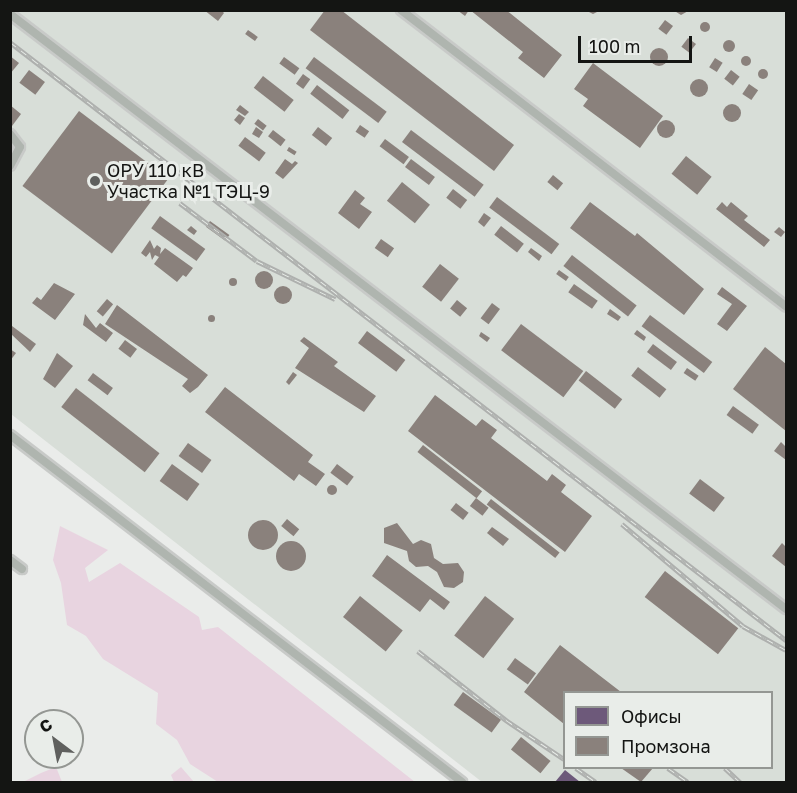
<!DOCTYPE html>
<meta charset="utf-8">
<style>
body{margin:0}
#map{position:relative;width:797px;height:793px;overflow:hidden;background:#eaecea;font-family:"Golos Text",sans-serif}
div>[style]{position:absolute}
[style*='--x']{left:calc(var(--x)*1px);top:calc(var(--y)*1px);width:calc(var(--w)*1px);rotate:calc(var(--a)*1deg)}
.built>*{inset:0;background:#d8ded8}
.green>*{inset:0;background:#e8d4e0}
.offices>*{inset:0;background:#6d597a}
.industry>*{inset:0;background:#8a817c;transform-origin:0 0}
.round{border-radius:50%}
.roads{filter:drop-shadow(2px 0 #c8cac8) drop-shadow(-2px 0 #c8cac8) drop-shadow(0 2px #c8cac8) drop-shadow(0 -2px #c8cac8)}
.minor>*{height:8px;margin:-4px;padding:0 4px;transform-origin:4px;border-radius:4px;background:#afb5af}
.rail>*{height:4.5px;margin-top:-2.25px;transform-origin:0;background:repeating-linear-gradient(90deg,#e9ede9 0 7px,#aeb0ae 0 14px);box-sizing:border-box;border-block:2px solid #aeb0ae}
.dots>*{width:16px;height:16px;translate:-50% -50%;box-sizing:border-box;border:3px solid #e9ede9;border-radius:50%}
span{translate:-50% -50%;white-space:nowrap;text-align:center;line-height:1.15;-webkit-text-stroke:6px #e9ede9;paint-order:stroke}
.poi-label{font-size:18px;color:#141513}
.left{translate:0 -50%;text-align:left}
.frame{position:absolute;inset:0;border:12px solid #141513;pointer-events:none}
.legend{position:absolute;left:563px;top:691px;width:210px;height:78px;box-sizing:border-box;background:#e9ede9;border:2px solid #949793;margin:0;padding:8px 10px;list-style:none;font-size:18px;color:#141513}
.legend li{display:flex;align-items:center;gap:12px;height:30px}
.legend b{width:30px;border:2px solid #949793}
.north{position:absolute;left:24px;top:709px;width:60px;height:60px;box-sizing:border-box;background:#e9ede9;border:2px solid #949793;border-radius:50%;rotate:328deg;font-size:16px;font-weight:700;line-height:24px;text-align:center;color:#141513}
.north::after{content:'';display:block;margin:auto;width:21px;height:27px;background:#5f605e;clip-path:polygon(50% 0,100% 100%,50% 72%,0 100%)}
.scale{position:absolute;left:578px;top:36px;width:114px;height:27px;box-sizing:border-box;border:3px solid #141513;border-top:0;padding-left:8px;font-size:18px;line-height:21px;white-space:nowrap;color:#141513;-webkit-text-stroke:4px #e9ede9;paint-order:stroke}
</style>
<div id="map">
<div class="built">
<div style="clip-path:polygon(evenodd,10px 11px,786px 11px,786px 782px,482px 782px,11px 414px,10px 11px,564px 692px,772px 692px,772px 768px,564px 768px,564px 692px)"></div>
</div>
<div class="green">
<div style="clip-path:polygon(60px 526px,108px 550px,85px 568px,89px 582px,120px 563px,199px 617px,202px 630px,218px 627px,415px 782px,218px 782px,190px 764px,177px 740px,156px 724px,158px 693px,103px 659px,86px 636px,67px 625px,61px 583px,53px 560px)"></div>
<div style="clip-path:polygon(56px 767px,62px 782px,23px 782px,41px 773px)"></div>
<div style="clip-path:polygon(181px 767px,194px 782px,174px 782px,171px 775px)"></div>
</div>
<div class="offices">
<div style="clip-path:polygon(565px 770px,580px 782px,555px 782px)"></div>
</div>
<div class="industry">
<div style="clip-path:polygon(204px 10px,221px 10px,224px 13px,218px 21px)"></div>
<div style="clip-path:polygon(325px 10px,341px 10px,514px 145px,494px 171px,310px 30px)"></div>
<div style="clip-path:polygon(457px 10px,469px 10px,465px 16px)"></div>
<div style="clip-path:polygon(470px 10px,506px 10px,562px 55px,544px 78px,518px 58px,523px 52px)"></div>
<div style="clip-path:polygon(585px 10px,601px 10px,593px 14px)"></div>
<div style="clip-path:polygon(673px 10px,690px 10px,681px 15px)"></div>
<div style="left:665px;top:20px;width:10px;height:11px;rotate:37deg"></div>
<div class="round" style="left:700px;top:22px;width:10px;height:10px"></div>
<div style="left:248px;top:30px;width:12px;height:5px;rotate:35deg"></div>
<div style="left:688px;top:38px;width:10px;height:11px;rotate:37deg"></div>
<div class="round" style="left:723px;top:40px;width:12px;height:12px"></div>
<div class="round" style="left:650px;top:48px;width:18px;height:18px"></div>
<div class="round" style="left:741px;top:56px;width:10px;height:10px"></div>
<div style="clip-path:polygon(10px 56px,19px 63px,10px 74px)"></div>
<div style="left:284px;top:57px;width:19px;height:8px;rotate:36deg"></div>
<div style="left:314px;top:57px;width:91px;height:14px;rotate:37deg"></div>
<div style="left:715px;top:58px;width:9px;height:11px;rotate:32deg"></div>
<div style="clip-path:polygon(593px 63px,663px 116px,640px 148px,583px 106px,588px 99px,574px 89px)"></div>
<div class="round" style="left:758px;top:69px;width:10px;height:10px"></div>
<div style="left:29px;top:70px;width:20px;height:16px;rotate:37deg"></div>
<div style="left:731px;top:70px;width:11px;height:11px;rotate:38deg"></div>
<div style="left:303px;top:74px;width:9px;height:12px;rotate:36deg"></div>
<div style="left:263px;top:76px;width:39px;height:15px;rotate:38deg"></div>
<div class="round" style="left:690px;top:79px;width:18px;height:18px"></div>
<div style="left:749px;top:84px;width:11px;height:12px;rotate:34deg"></div>
<div style="left:317px;top:85px;width:41px;height:11px;rotate:38deg"></div>
<div class="round" style="left:723px;top:104px;width:18px;height:18px"></div>
<div style="clip-path:polygon(10px 105px,21px 114px,12px 126px,10px 125px)"></div>
<div style="clip-path:polygon(240px 105px,249px 112px,245px 116px,236px 110px)"></div>
<div style="left:79px;top:111px;width:112px;height:94px;rotate:37deg"></div>
<div style="clip-path:polygon(239px 114px,245px 118px,240px 125px,234px 120px)"></div>
<div style="left:258px;top:119px;width:11px;height:6px;rotate:38deg"></div>
<div class="round" style="left:657px;top:120px;width:18px;height:18px"></div>
<div style="left:360px;top:125px;width:11px;height:8px;rotate:34deg"></div>
<div style="clip-path:polygon(256px 127px,263px 132px,259px 138px,252px 134px)"></div>
<div style="left:318px;top:127px;width:18px;height:10px;rotate:38deg"></div>
<div style="left:273px;top:130px;width:16px;height:8px;rotate:38deg"></div>
<div style="left:411px;top:130px;width:91px;height:15px;rotate:37deg"></div>
<div style="left:245px;top:137px;width:26px;height:11px;rotate:37deg"></div>
<div style="left:385px;top:139px;width:30px;height:9px;rotate:37deg"></div>
<div style="left:289px;top:147px;width:9px;height:4px;rotate:32deg"></div>
<div style="left:686px;top:156px;width:33px;height:23px;rotate:39deg"></div>
<div style="clip-path:polygon(285px 159px,292px 164px,295px 161px,298px 163px,283px 179px,275px 173px)"></div>
<div style="left:411px;top:159px;width:30px;height:10px;rotate:37deg"></div>
<div style="left:553px;top:175px;width:13px;height:9px;rotate:39deg"></div>
<div style="left:402px;top:182px;width:36px;height:24px;rotate:39deg"></div>
<div style="left:453px;top:189px;width:18px;height:11px;rotate:38deg"></div>
<div style="clip-path:polygon(355px 190px,365px 198px,360px 204px,372px 212px,359px 229px,338px 213px)"></div>
<div style="left:497px;top:197px;width:78px;height:13px;rotate:37deg"></div>
<div style="clip-path:polygon(590px 202px,635px 236px,637px 233px,704px 289px,684px 315px,570px 228px)"></div>
<div style="clip-path:polygon(722px 202px,727px 207px,731px 202px,748px 216px,744px 220px,770px 240px,764px 247px,716px 209px)"></div>
<div style="clip-path:polygon(484px 213px,491px 218px,484px 227px,478px 222px)"></div>
<div style="left:160px;top:216px;width:56px;height:15px;rotate:36deg"></div>
<div style="left:210px;top:221px;width:24px;height:7px;rotate:36deg"></div>
<div style="clip-path:polygon(191px 226px,197px 231px,194px 235px,187px 230px)"></div>
<div style="left:501px;top:226px;width:29px;height:11px;rotate:38deg"></div>
<div style="clip-path:polygon(779px 227px,785px 232px,781px 237px,774px 232px)"></div>
<div style="left:381px;top:239px;width:16px;height:11px;rotate:35deg"></div>
<div style="clip-path:polygon(150px 240px,154px 249px,157px 245px,161px 248px,160px 254px,165px 248px,193px 268px,186px 277px,183px 275px,177px 282px,154px 264px,159px 257px,155px 255px,152px 260px,150px 252px,146px 257px,141px 253px)"></div>
<div style="clip-path:polygon(531px 248px,542px 256px,539px 261px,528px 252px)"></div>
<div style="left:572px;top:255px;width:82px;height:14px;rotate:38deg"></div>
<div style="left:440px;top:264px;width:24px;height:29px;rotate:38deg"></div>
<div style="left:559px;top:270px;width:12px;height:5px;rotate:35deg"></div>
<div class="round" style="left:255px;top:271px;width:18px;height:18px"></div>
<div class="round" style="left:229px;top:278px;width:8px;height:8px"></div>
<div style="clip-path:polygon(54px 283px,75px 294px,55px 320px,32px 303px,37px 297px,41px 300px)"></div>
<div style="left:574px;top:284px;width:29px;height:10px;rotate:35deg"></div>
<div class="round" style="left:274px;top:286px;width:18px;height:18px"></div>
<div style="clip-path:polygon(722px 287px,747px 306px,727px 331px,717px 324px,732px 304px,717px 294px)"></div>
<div style="left:107px;top:299px;width:8px;height:16px;rotate:40deg"></div>
<div style="left:457px;top:300px;width:13px;height:11px;rotate:39deg"></div>
<div style="left:492px;top:303px;width:10px;height:19px;rotate:37deg"></div>
<div style="clip-path:polygon(117px 305px,208px 375px,198px 387px,190px 393px,182px 386px,188px 379px,105px 324px)"></div>
<div style="clip-path:polygon(610px 309px,621px 317px,618px 321px,607px 314px)"></div>
<div style="clip-path:polygon(85px 314px,96px 328px,100px 323px,113px 333px,106px 342px,83px 325px)"></div>
<div class="round" style="left:207.5px;top:314.5px;width:7px;height:7px"></div>
<div style="left:650px;top:315px;width:78px;height:14px;rotate:37deg"></div>
<div style="left:521px;top:324px;width:78px;height:33px;rotate:37deg"></div>
<div style="clip-path:polygon(12px 326px,36px 344px,30px 352px,10px 333px)"></div>
<div style="clip-path:polygon(637px 330px,646px 337px,644px 341px,634px 334px)"></div>
<div style="left:367px;top:331px;width:48px;height:15px;rotate:37deg"></div>
<div style="clip-path:polygon(481px 332px,490px 338px,487px 342px,479px 336px)"></div>
<div style="clip-path:polygon(304px 337px,338px 362px,334px 366px,376px 396px,364px 412px,295px 368px,309px 348px,300px 341px)"></div>
<div style="left:125px;top:340px;width:15px;height:11px;rotate:37deg"></div>
<div style="left:653px;top:344px;width:30px;height:10px;rotate:37deg"></div>
<div style="clip-path:polygon(765px 347px,786px 364px,786px 431px,733px 389px)"></div>
<div style="clip-path:polygon(10px 349px,16px 353px,10px 361px)"></div>
<div style="clip-path:polygon(57px 353px,73px 366px,55px 388px,43px 379px)"></div>
<div style="left:638px;top:367px;width:36px;height:11px;rotate:38deg"></div>
<div style="left:687px;top:368px;width:14px;height:6px;rotate:34deg"></div>
<div style="left:586px;top:371px;width:46px;height:12px;rotate:38deg"></div>
<div style="clip-path:polygon(293px 372px,297px 375px,289px 385px,286px 382px)"></div>
<div style="left:93px;top:373px;width:25px;height:9px;rotate:37deg"></div>
<div style="clip-path:polygon(225px 387px,313px 455px,308px 462px,325px 474px,316px 486px,299px 474px,294px 481px,205px 412px)"></div>
<div style="left:76px;top:388px;width:106px;height:24px;rotate:38deg"></div>
<div style="clip-path:polygon(435px 395px,476px 426px,482px 419px,497px 430px,491px 438px,547px 481px,552px 474px,566px 485px,561px 492px,592px 516px,565px 552px,408px 431px)"></div>
<div style="left:733px;top:406px;width:32px;height:11px;rotate:36deg"></div>
<div style="clip-path:polygon(781px 442px,786px 447px,786px 460px,774px 451px)"></div>
<div style="left:188px;top:443px;width:29px;height:16px;rotate:36deg"></div>
<div style="left:423px;top:445px;width:75px;height:9px;rotate:38deg"></div>
<div style="left:172px;top:464px;width:34px;height:21px;rotate:36deg"></div>
<div style="left:337px;top:464px;width:21px;height:11px;rotate:37deg"></div>
<div style="left:700px;top:479px;width:31px;height:18px;rotate:37deg"></div>
<div class="round" style="left:327px;top:485px;width:10px;height:10px"></div>
<div style="left:476px;top:498px;width:16px;height:10px;rotate:38deg"></div>
<div style="left:491px;top:499px;width:87px;height:7px;rotate:38deg"></div>
<div style="left:456px;top:503px;width:16px;height:9px;rotate:38deg"></div>
<div style="left:287px;top:519px;width:16px;height:9px;rotate:40deg"></div>
<div class="round" style="left:248px;top:520px;width:30px;height:30px"></div>
<div style="clip-path:polygon(397px 523px,413px 544px,421px 540px,431px 544px,434px 558px,443px 564px,458px 563px,464px 572px,463px 582px,454px 588px,444px 587px,437px 572px,428px 566px,416px 567px,409px 561px,407px 551px,384px 543px,384px 528px)"></div>
<div style="clip-path:polygon(492px 527px,509px 539px,503px 546px,487px 533px)"></div>
<div class="round" style="left:276px;top:541px;width:30px;height:30px"></div>
<div style="clip-path:polygon(782px 543px,786px 547px,786px 567px,772px 556px)"></div>
<div style="clip-path:polygon(387px 555px,450px 602px,444px 610px,430px 599px,420px 612px,372px 576px)"></div>
<div style="left:665px;top:571px;width:93px;height:33px;rotate:38deg"></div>
<div style="left:360px;top:596px;width:55px;height:27px;rotate:39deg"></div>
<div style="left:485px;top:596px;width:37px;height:50px;rotate:38deg"></div>
<div style="clip-path:polygon(560px 645px,621px 692px,564px 692px,564px 724px,524px 692px)"></div>
<div style="left:515px;top:658px;width:26px;height:14px;rotate:36deg"></div>
<div style="left:463px;top:692px;width:47px;height:16px;rotate:36deg"></div>
<div style="left:521px;top:737px;width:38px;height:16px;rotate:39deg"></div>
<div style="clip-path:polygon(621px 768px,653px 768px,641px 782px)"></div>
</div>
<div class="roads">
<div class="minor">
<div style="--x:401;--y:10;--w:486;--a:37.6"></div>
<div style="--x:10;--y:14;--w:978;--a:37.48"></div>
<div style="--x:10;--y:134;--w:16;--a:52"></div>
<div style="--x:20;--y:147;--w:21;--a:118"></div>
<div style="--x:10;--y:435;--w:570;--a:37.51"></div>
<div style="--x:10;--y:560;--w:15;--a:37"></div>
</div>
</div>
<div class="rail">
<div style="--x:10;--y:42;--w:980;--a:37.62"></div>
<div style="--x:180;--y:203;--w:96;--a:37"></div>
<div style="--x:257;--y:261;--w:87;--a:26"></div>
<div style="--x:622;--y:524;--w:158;--a:40.1"></div>
<div style="--x:743;--y:626;--w:49;--a:29.2"></div>
<div style="--x:418;--y:651;--w:112;--a:38.1"></div>
<div style="--x:506;--y:720;--w:70;--a:33.9"></div>
<div style="--x:576;--y:768;--w:24;--a:35"></div>
<div style="--x:668;--y:768;--w:24;--a:35"></div>
<div style="--x:725;--y:768;--w:21;--a:43"></div>
</div>
<div class="dots">
<div style="left:95px;top:181px;background:#5f605e"></div>
</div>
<div class="poi-label">
<span class="left" style="left:107px;top:181px">ОРУ 110 кВ<br>Участка №1 ТЭЦ-9</span>
</div>
<div class="frame"></div>
<ul class="legend">
<li><b style="height:16px;background:#6d597a"></b>Офисы</li>
<li><b style="height:16px;background:#8a817c"></b>Промзона</li>
</ul>
<div class="north">С</div>
<div class="scale">100 m</div>
</div>
